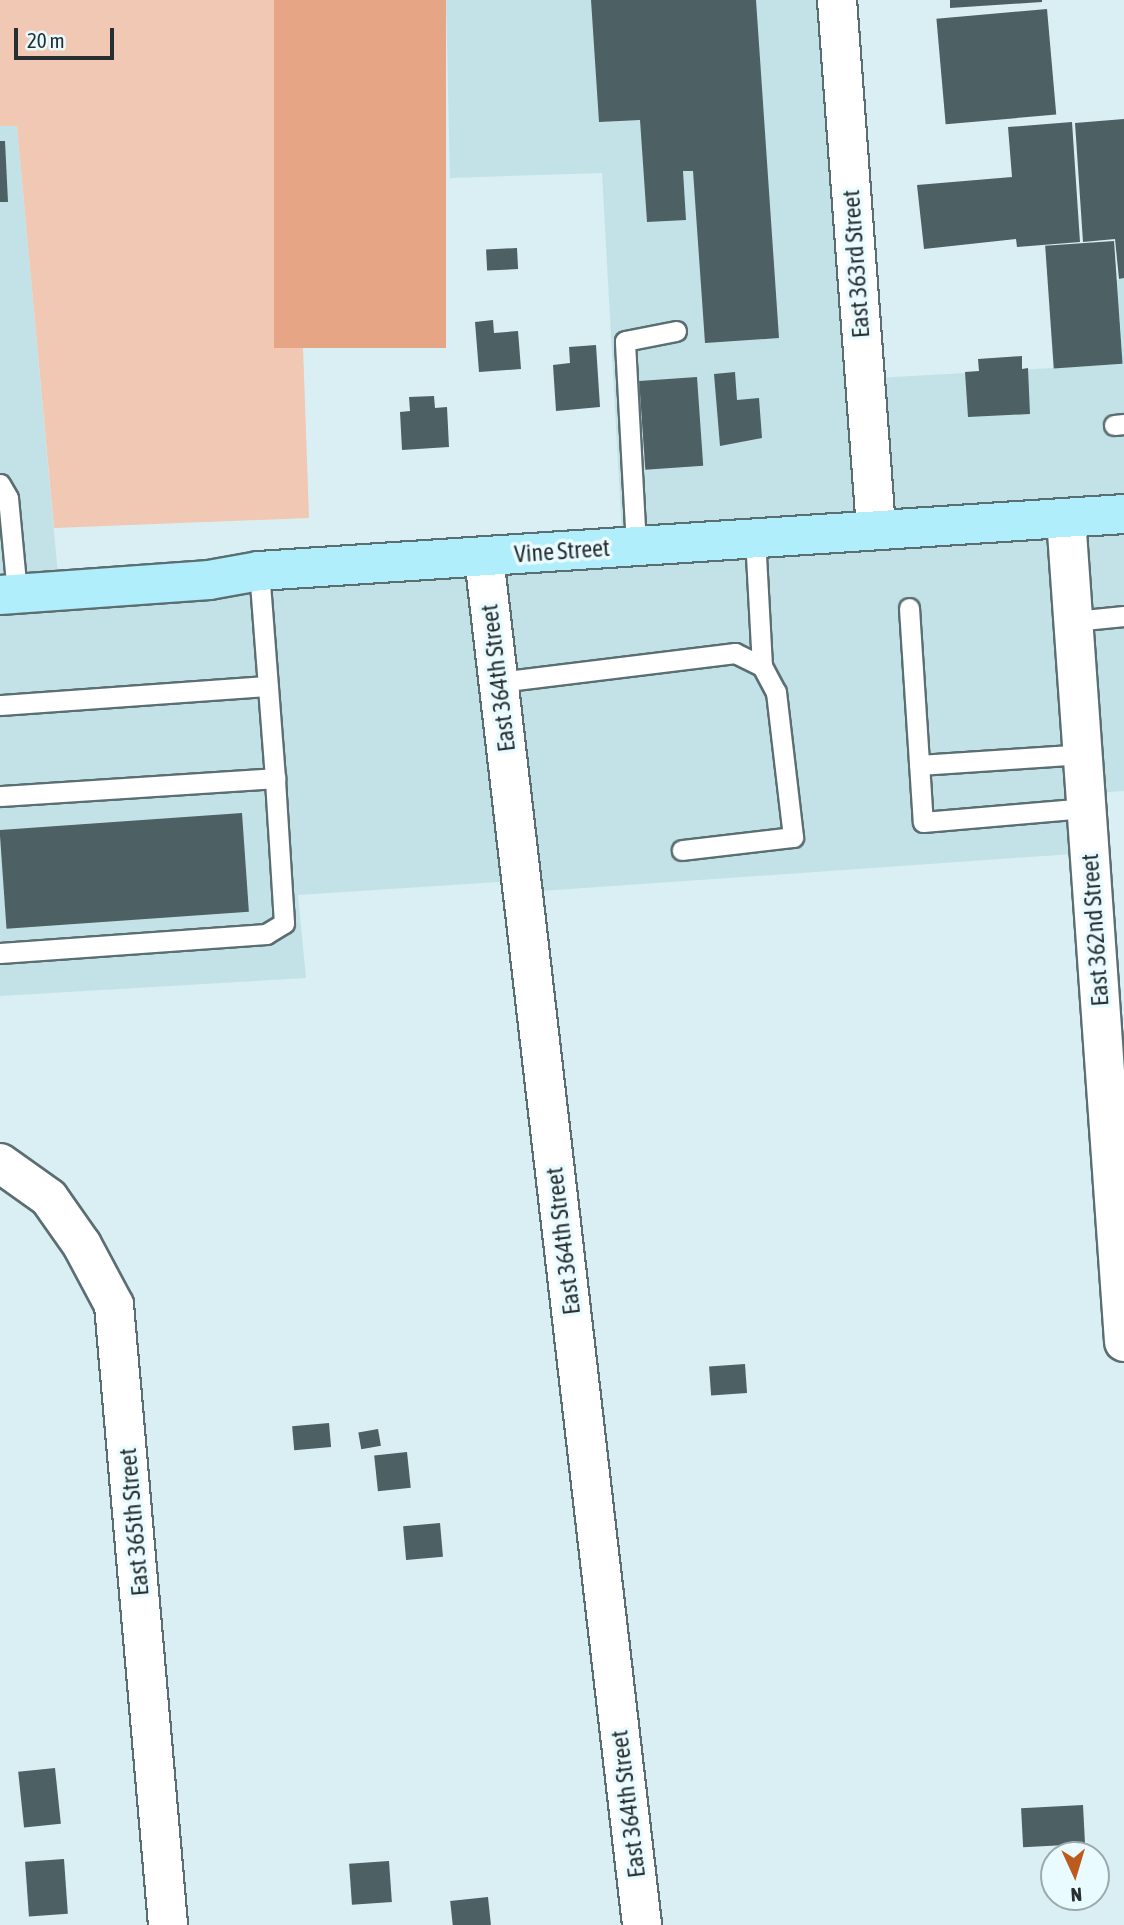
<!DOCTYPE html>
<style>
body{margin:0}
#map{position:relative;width:1124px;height:1925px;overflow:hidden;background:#d9eff3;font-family:"Asap Condensed",sans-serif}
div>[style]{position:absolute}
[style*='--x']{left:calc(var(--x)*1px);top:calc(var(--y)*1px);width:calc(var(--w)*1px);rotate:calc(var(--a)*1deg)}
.built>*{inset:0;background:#c3e2e7;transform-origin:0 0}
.green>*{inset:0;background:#f0c8b3}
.forest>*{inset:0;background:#e6a686;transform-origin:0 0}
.building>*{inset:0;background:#4d6064;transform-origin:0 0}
.roads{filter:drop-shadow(2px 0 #5b6e72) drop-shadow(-2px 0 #5b6e72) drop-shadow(0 2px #5b6e72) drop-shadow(0 -2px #5b6e72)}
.lane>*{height:19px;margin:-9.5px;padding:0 9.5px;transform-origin:9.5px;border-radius:9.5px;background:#fff}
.street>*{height:38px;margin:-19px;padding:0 19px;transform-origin:19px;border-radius:19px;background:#fff}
.primary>*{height:38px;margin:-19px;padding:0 19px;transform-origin:19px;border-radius:19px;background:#afeefa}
span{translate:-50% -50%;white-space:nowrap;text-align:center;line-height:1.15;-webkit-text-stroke:7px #eafbff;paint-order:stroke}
.street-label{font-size:24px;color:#272f31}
.north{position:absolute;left:1040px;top:1841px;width:70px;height:70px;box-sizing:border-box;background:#eafbff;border:2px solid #9ca9ad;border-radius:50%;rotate:176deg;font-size:19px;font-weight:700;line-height:28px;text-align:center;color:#272f31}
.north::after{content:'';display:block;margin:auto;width:24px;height:32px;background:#bc5b1d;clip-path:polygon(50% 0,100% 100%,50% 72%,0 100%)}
.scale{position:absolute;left:14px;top:28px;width:100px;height:32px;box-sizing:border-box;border:4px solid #272f31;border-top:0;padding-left:9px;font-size:21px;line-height:24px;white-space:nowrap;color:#272f31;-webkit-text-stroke:5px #eafbff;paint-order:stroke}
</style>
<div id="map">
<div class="built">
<div style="clip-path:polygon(446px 0,828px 0,868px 519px,622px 535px,602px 173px,450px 178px)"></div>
<div style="clip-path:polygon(17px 125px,58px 575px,0 579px,0 126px)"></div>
<div style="clip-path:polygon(1124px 278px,1124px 504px,883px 519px,876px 378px,1123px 364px,1117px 280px)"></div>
<div style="clip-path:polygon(1124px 523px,1124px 791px,1093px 793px,1075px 526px)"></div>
<div style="left:1060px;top:527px;width:327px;height:568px;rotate:86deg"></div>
<div style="clip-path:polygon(477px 569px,515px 881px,298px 895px,306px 978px,0 996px,0 605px)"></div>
</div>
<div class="green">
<div style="clip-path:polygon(0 0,274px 0,303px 347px,309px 518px,54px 528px,17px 126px,0 126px)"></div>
</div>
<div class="forest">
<div style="left:274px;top:0;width:172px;height:348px"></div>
</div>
<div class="building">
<div style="clip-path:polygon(591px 0,756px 0,779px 338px,705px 343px,693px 171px,683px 171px,686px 220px,647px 222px,640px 120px,599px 122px)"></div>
<div style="clip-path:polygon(950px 0,1042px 0,1042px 2px,950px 8px)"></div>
<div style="left:1047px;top:9px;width:106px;height:111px;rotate:85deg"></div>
<div style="clip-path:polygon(1124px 119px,1124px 278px,1119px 279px,1115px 239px,1083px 242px,1075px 123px)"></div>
<div style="clip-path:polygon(1072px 122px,1080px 242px,1017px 247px,1016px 239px,924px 249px,917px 185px,1012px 177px,1008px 127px)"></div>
<div style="clip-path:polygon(0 141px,5px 141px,8px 202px,0 202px)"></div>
<div style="left:1114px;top:241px;width:123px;height:69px;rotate:86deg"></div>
<div style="left:517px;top:248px;width:21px;height:31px;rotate:87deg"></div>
<div style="clip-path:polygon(493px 320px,494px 333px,518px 331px,521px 369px,479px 372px,475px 322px)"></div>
<div style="clip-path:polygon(596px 345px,600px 407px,556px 411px,553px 365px,570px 363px,569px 347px)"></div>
<div style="clip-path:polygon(1022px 356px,1022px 369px,1028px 368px,1030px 414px,968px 417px,965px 372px,979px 371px,978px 359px)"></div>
<div style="clip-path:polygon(735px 372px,737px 400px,759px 398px,762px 438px,720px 446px,714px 374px)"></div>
<div style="left:697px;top:377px;width:89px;height:58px;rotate:86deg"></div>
<div style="clip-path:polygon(434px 396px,435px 408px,447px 407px,449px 447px,402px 450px,400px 412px,410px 411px,409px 397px)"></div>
<div style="left:242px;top:813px;width:99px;height:243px;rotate:86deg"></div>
<div style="left:745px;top:1364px;width:29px;height:36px;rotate:86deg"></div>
<div style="left:329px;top:1423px;width:24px;height:37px;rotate:85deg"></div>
<div style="left:378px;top:1429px;width:17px;height:20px;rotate:80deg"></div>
<div style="left:407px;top:1452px;width:36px;height:33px;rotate:84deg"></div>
<div style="left:440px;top:1523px;width:34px;height:37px;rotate:85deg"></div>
<div style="left:55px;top:1768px;width:56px;height:37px;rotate:84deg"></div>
<div style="left:1083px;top:1805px;width:39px;height:62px;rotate:87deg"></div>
<div style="left:64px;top:1859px;width:55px;height:39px;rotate:86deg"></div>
<div style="left:389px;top:1861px;width:41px;height:40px;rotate:86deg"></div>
<div style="left:488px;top:1897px;width:28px;height:38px;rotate:84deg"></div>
</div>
<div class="roads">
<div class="lane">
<div style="--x:1114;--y:425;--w:10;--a:-6"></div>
<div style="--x:0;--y:484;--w:16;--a:60"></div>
<div style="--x:8;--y:498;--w:95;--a:84.6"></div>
<div style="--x:755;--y:537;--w:129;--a:86.9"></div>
<div style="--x:636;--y:546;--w:205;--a:-93.1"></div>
<div style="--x:625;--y:341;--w:52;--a:-11.1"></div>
<div style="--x:909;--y:608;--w:214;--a:86.3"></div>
<div style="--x:923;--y:822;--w:165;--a:-4.9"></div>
<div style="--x:1074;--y:621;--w:50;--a:-5.7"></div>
<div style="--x:499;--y:682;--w:238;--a:-7"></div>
<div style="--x:735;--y:653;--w:30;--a:26"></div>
<div style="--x:762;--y:666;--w:30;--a:62"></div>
<div style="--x:776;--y:692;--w:146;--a:83.3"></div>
<div style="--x:793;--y:837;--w:112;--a:173.3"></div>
<div style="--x:0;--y:705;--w:268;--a:-4.1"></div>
<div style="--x:919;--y:765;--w:164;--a:-3.8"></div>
<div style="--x:0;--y:796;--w:276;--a:-3.7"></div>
<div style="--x:275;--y:778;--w:208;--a:-94.4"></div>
<div style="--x:0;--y:953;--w:267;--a:-4.1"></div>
<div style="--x:266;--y:934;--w:21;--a:-31"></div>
<div style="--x:284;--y:923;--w:145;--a:-93.6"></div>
</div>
<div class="street">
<div style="--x:837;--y:0;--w:530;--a:85.78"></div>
<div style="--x:1066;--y:518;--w:826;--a:85.97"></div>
<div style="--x:484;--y:557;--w:1377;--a:83.41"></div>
<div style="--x:0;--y:1163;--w:60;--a:35.5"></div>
<div style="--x:49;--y:1198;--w:57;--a:54.9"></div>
<div style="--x:82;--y:1245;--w:68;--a:61.9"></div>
<div style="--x:114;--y:1305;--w:622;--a:85.02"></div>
</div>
<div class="primary">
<div style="--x:0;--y:595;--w:210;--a:-4.1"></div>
<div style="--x:209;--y:580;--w:51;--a:-10.2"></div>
<div style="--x:259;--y:571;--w:867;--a:-3.77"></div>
</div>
</div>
<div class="street-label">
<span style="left:856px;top:264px;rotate:-94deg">East 363rd Street</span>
<span style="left:562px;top:551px;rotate:-4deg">Vine Street</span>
<span style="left:498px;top:678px;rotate:-97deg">East 364th Street</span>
<span style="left:1095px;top:930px;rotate:-94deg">East 362nd Street</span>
<span style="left:563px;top:1241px;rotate:-97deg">East 364th Street</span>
<span style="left:134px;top:1522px;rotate:-95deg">East 365th Street</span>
<span style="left:628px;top:1804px;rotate:-97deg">East 364th Street</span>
</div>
<div class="north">N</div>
<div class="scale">20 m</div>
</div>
